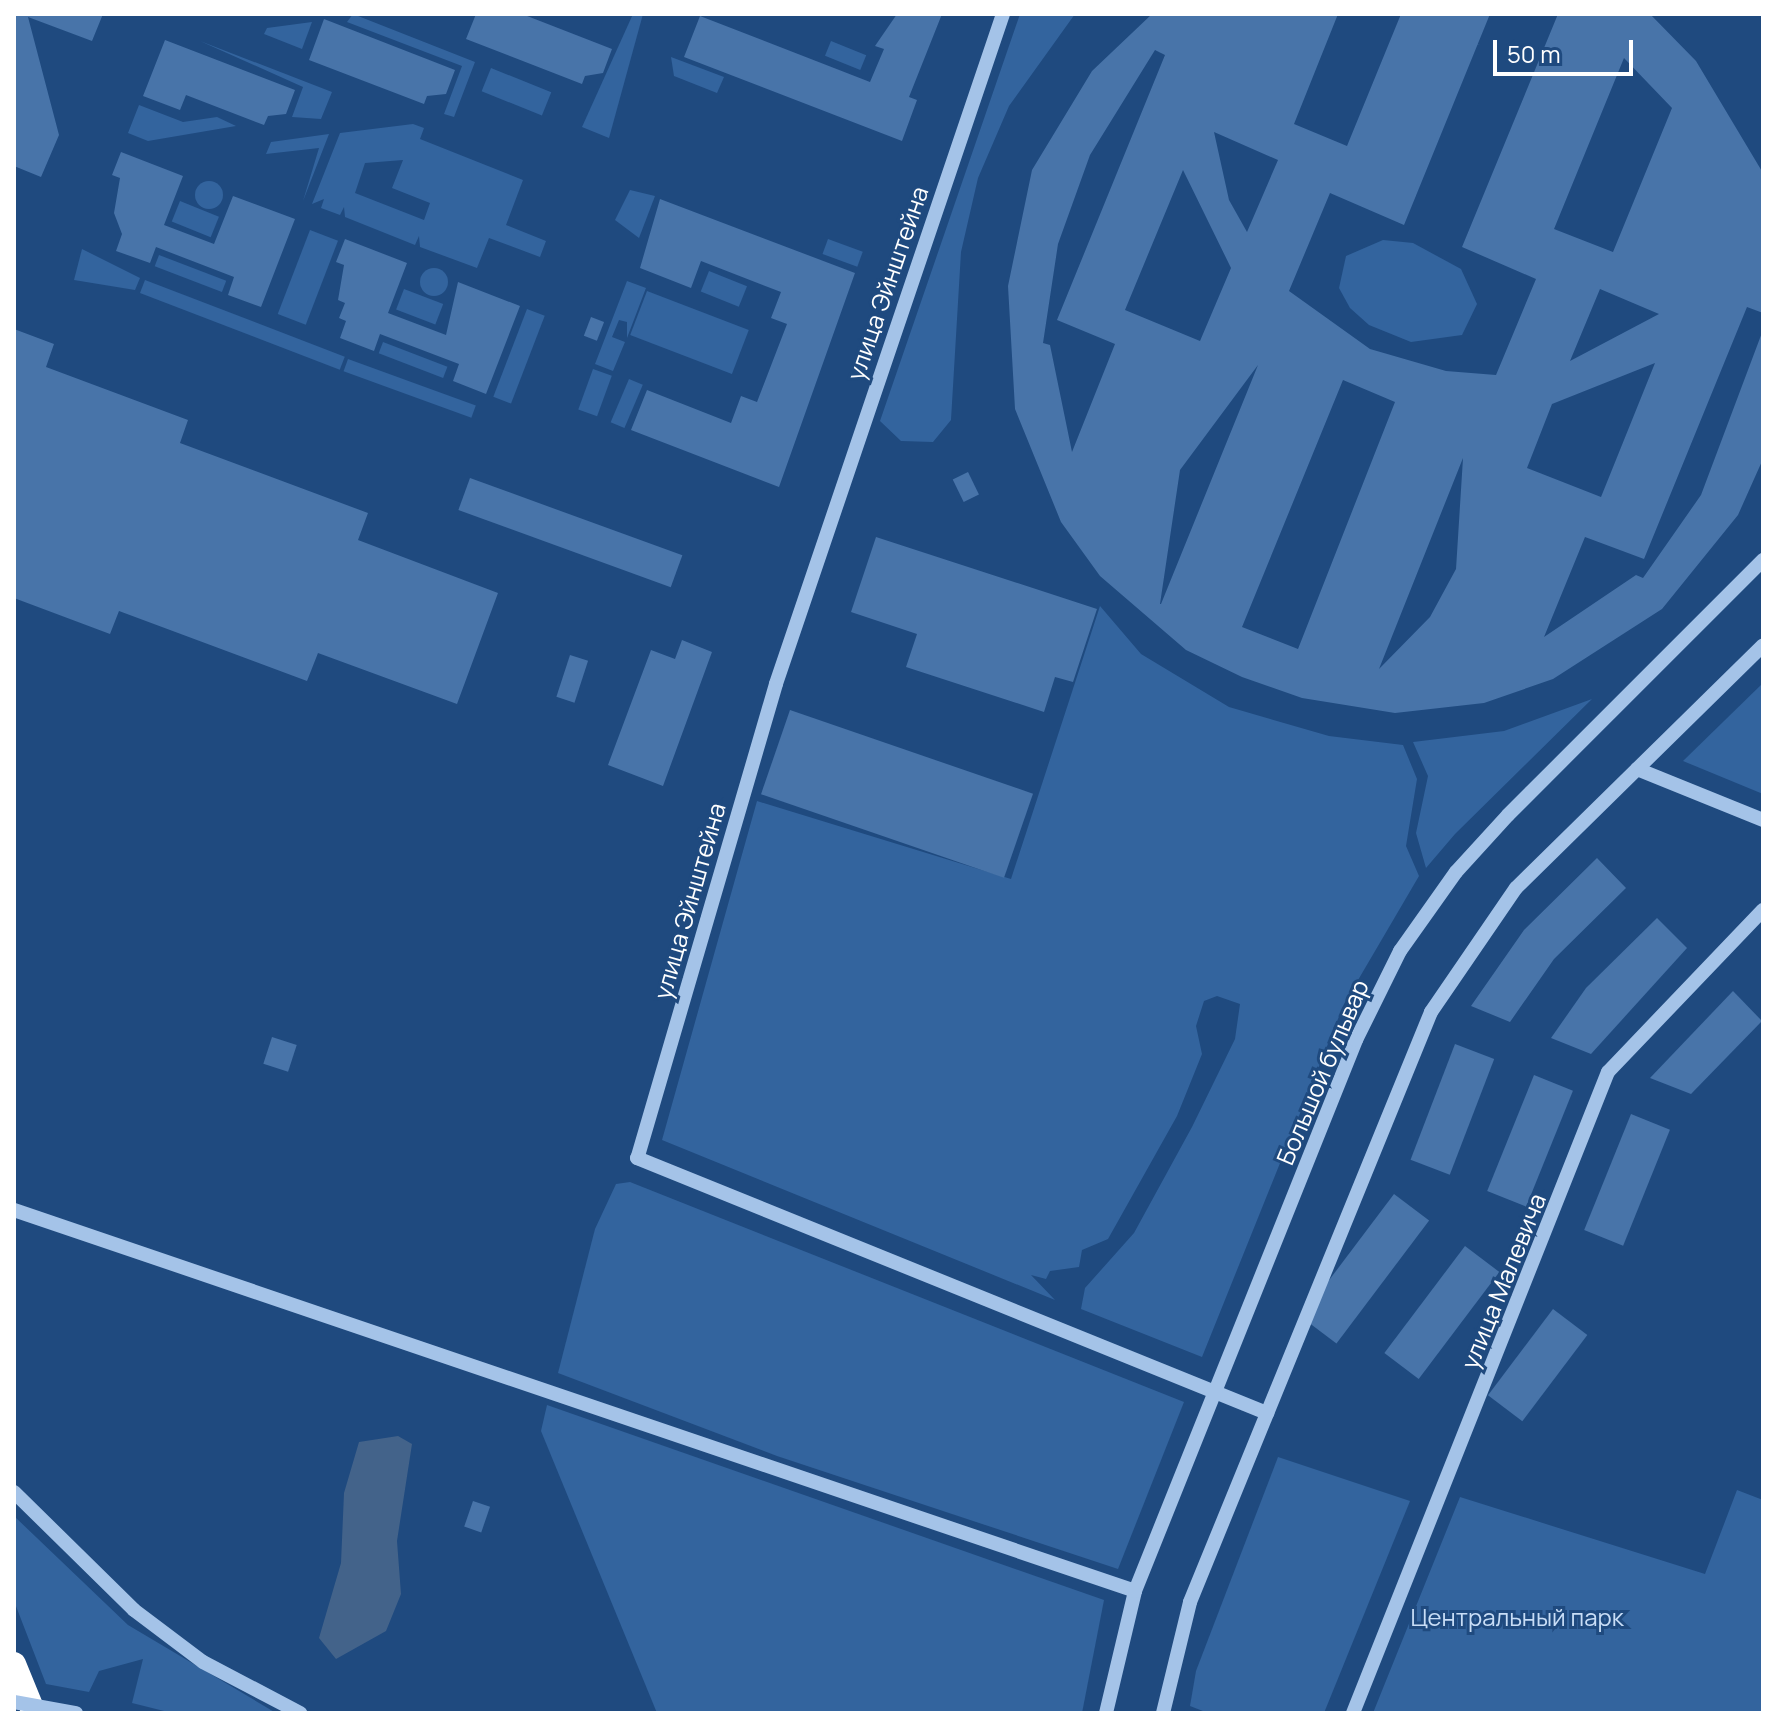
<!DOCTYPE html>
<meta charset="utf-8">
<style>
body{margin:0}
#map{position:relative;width:1777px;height:1727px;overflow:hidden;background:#1f4a7f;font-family:Manrope,sans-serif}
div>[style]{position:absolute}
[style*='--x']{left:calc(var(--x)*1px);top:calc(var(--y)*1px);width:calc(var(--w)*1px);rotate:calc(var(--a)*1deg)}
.green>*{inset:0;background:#33649e;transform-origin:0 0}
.round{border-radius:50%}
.water>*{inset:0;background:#43638a}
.building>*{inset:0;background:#4874a9;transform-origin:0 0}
.minor>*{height:14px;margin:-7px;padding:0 7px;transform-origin:7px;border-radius:7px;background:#a4c3e8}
.highway>*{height:24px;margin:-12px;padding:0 12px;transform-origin:12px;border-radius:12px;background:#fff}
.minor-bridge>*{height:14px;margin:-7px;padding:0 7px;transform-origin:7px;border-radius:7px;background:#a4c3e8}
span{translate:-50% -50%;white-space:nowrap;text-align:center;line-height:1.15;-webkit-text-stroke:6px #1f4a7f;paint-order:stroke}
.street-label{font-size:24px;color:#fff}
.park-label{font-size:24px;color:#c8ddf6}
.frame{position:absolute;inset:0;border:16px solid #fff;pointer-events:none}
.scale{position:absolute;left:1493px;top:40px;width:140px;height:36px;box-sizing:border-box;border:4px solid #fff;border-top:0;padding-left:10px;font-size:24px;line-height:28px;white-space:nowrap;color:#fff;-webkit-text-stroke:6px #1f4a7f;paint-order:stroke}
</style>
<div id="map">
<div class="green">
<div style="clip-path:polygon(353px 14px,475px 62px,454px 117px,444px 114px,462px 66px,347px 22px)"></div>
<div style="clip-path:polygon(633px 14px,643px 14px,609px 138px,582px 127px)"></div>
<div style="clip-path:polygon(1020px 14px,1075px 14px,1009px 106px,978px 178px,961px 252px,951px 420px,933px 442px,901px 441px,880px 421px)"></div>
<div style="clip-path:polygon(312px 22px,302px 49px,264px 34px,267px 28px)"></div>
<div style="clip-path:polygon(200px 41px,332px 92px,321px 119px,292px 117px,303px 87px)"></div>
<div style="left:831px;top:41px;width:38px;height:16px;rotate:22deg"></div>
<div style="clip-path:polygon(671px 57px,724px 77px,717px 93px,674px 76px)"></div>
<div style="left:491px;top:68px;width:65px;height:25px;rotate:22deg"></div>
<div style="clip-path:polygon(139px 105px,183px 122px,217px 117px,236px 126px,148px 141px,128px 133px)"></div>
<div style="clip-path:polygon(evenodd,413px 124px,424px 128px,420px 139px,523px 180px,506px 225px,546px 241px,540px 257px,489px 238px,477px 268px,420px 247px,419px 236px,415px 245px,345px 217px,344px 207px,340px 215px,321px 208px,324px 199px,312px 204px,340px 133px,413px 124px,403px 160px,392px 188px,430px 203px,424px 220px,355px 193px,365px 163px,403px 160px)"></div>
<div style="clip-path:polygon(329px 134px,303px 201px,319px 148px,266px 154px,271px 142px)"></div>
<div class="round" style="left:195px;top:181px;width:28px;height:28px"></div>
<div style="clip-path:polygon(630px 190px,655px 196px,639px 238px,615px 220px)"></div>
<div style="left:180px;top:201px;width:42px;height:22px;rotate:22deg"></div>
<div style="left:310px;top:230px;width:30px;height:90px;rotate:21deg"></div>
<div style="left:828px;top:239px;width:37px;height:16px;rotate:20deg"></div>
<div style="clip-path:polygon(1383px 240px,1413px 243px,1461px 269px,1477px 304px,1462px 335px,1411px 342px,1369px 325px,1350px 308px,1339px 288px,1346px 256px)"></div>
<div style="clip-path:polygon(82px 249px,140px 278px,135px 290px,74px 280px)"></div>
<div style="left:159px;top:255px;width:72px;height:12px;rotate:21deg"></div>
<div class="round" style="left:420px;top:268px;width:28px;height:28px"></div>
<div style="left:709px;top:271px;width:41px;height:22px;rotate:22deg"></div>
<div style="left:145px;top:280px;width:214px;height:14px;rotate:21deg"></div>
<div style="clip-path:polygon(627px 281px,646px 288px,627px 338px,627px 322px,619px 320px,612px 337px,625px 342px,613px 371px,595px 364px)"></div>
<div style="left:404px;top:289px;width:42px;height:22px;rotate:21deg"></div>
<div style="left:647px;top:291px;width:109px;height:47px;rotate:21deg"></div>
<div style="left:527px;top:309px;width:19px;height:94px;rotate:21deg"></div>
<div style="left:383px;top:342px;width:69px;height:12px;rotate:21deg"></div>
<div style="left:348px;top:359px;width:136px;height:13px;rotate:20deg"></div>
<div style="left:593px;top:369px;width:20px;height:43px;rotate:20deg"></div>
<div style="left:629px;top:379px;width:15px;height:47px;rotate:23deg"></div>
<div style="clip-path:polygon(1100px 606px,1141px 654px,1229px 707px,1329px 736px,1403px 745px,1417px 779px,1406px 846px,1419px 876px,1344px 1004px,1202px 1357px,1081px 1309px,1085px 1288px,1134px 1233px,1192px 1127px,1235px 1039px,1240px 1004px,1217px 996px,1204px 1001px,1196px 1026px,1202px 1054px,1177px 1116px,1108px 1239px,1082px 1250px,1079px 1267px,1050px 1271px,1046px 1279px,1031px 1275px,1055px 1300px,662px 1140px,757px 801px,1011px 879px)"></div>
<div style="clip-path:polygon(1763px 683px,1763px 794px,1683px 761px)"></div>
<div style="clip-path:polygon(1592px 699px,1455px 834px,1426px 868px,1416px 833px,1428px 776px,1413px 742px,1504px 731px)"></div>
<div style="clip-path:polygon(630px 1182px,1184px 1402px,1118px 1569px,777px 1456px,558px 1373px,595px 1229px,616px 1184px)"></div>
<div style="clip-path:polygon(547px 1405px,1104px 1600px,1082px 1713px,657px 1713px,541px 1431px)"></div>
<div style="clip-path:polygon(1278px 1457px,1410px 1501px,1324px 1713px,1208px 1713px,1190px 1706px,1196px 1671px)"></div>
<div style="clip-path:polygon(1737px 1490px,1763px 1500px,1763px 1713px,1373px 1713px,1460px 1497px,1705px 1574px)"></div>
<div style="clip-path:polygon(14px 1516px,128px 1625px,276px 1713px,172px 1713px,132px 1703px,143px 1659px,99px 1671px,89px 1692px,46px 1684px,14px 1601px)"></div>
</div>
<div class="water">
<div style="clip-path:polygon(398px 1436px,412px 1444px,397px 1541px,401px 1594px,386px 1631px,336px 1659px,319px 1638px,341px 1563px,344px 1493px,359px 1442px)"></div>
</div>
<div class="building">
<div style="clip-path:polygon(14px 14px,103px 14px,92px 41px,28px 17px,59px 135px,41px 177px,14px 166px)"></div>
<div style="clip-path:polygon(476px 14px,522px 14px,612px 49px,603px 73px,585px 76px,582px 84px,466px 39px)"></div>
<div style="clip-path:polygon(897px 14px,942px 14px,909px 97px,917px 100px,902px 141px,684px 57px,700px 16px,870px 82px,884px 49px,875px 46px)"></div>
<div style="clip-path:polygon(evenodd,1152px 14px,1338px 14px,1294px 124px,1347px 146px,1401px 14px,1490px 14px,1404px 225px,1330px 193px,1289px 291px,1370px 349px,1446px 371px,1496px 375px,1536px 279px,1462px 247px,1558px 14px,1650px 14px,1696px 61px,1763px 173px,1763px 313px,1747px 307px,1644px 559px,1585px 537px,1544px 637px,1636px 575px,1643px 578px,1701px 495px,1763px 330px,1763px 459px,1738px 515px,1662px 609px,1553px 679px,1484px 703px,1395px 713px,1302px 698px,1242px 677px,1186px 650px,1100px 576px,1061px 522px,1015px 409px,1008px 286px,1032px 170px,1092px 71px,1152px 14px,1155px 50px,1165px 55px,1057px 320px,1115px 344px,1072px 452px,1050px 345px,1043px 343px,1058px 244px,1090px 155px,1155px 50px,1152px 14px,1624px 58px,1672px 108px,1613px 252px,1554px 229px,1624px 58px,1152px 14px,1214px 132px,1278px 160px,1247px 232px,1229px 200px,1214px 132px,1152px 14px,1183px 170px,1231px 268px,1200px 341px,1125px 310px,1183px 170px,1152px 14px,1600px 289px,1659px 314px,1570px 361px,1600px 289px,1152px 14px,1655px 363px,1601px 497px,1527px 468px,1552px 404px,1655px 363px,1152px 14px,1258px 365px,1161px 604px,1160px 604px,1180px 470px,1258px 365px,1152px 14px,1343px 380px,1395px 402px,1298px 649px,1242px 627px,1343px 380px,1152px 14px,1463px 458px,1456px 569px,1430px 617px,1379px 669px,1463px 458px)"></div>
<div style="clip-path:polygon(324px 19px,455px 70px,446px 94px,427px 96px,424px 104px,309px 60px)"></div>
<div style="clip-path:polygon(165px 40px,295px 90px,286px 114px,268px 116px,264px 125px,186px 95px,180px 110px,143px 96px)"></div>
<div style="clip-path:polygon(121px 152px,183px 176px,164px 225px,214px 244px,233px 196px,295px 219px,261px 307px,228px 295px,234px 277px,156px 247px,150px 263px,116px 251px,122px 234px,114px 213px,120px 178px,112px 175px)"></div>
<div style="clip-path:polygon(660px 199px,855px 273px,779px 487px,631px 430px,647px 390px,731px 423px,741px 396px,757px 402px,787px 324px,771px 318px,781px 292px,701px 261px,691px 288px,640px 268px)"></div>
<div style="clip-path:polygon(345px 239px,407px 263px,388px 313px,446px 335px,458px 282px,520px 306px,486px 394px,453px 381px,459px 364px,380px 334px,374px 351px,340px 338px,346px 321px,339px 318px,345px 303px,338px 300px,344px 265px,336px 262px)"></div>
<div style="left:591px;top:317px;width:14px;height:20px;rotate:21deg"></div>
<div style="clip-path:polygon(14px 329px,54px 344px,46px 367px,188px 420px,180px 443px,368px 513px,358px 540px,498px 593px,457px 704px,318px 653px,307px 681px,119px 611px,110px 634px,14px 598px)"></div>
<div style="left:968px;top:472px;width:25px;height:17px;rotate:64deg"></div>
<div style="left:470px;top:478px;width:226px;height:34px;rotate:20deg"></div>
<div style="clip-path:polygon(876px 537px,1097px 609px,1073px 682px,1055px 677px,1044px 712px,906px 667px,917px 634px,851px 612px)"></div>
<div style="clip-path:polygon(682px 640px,712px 652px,663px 786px,608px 765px,651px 650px,675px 659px)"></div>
<div style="left:570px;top:655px;width:19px;height:44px;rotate:18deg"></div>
<div style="left:790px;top:710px;width:257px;height:89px;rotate:19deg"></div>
<div style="clip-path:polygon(1597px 858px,1626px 888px,1554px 959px,1510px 1022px,1471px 1006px,1524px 930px)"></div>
<div style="clip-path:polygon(1657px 918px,1687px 948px,1591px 1054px,1551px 1038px,1586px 988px)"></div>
<div style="clip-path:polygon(1733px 991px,1762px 1021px,1691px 1094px,1650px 1078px)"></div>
<div style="left:272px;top:1037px;width:26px;height:28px;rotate:18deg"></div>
<div style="left:1455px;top:1044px;width:42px;height:124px;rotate:21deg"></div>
<div style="left:1534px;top:1075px;width:42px;height:125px;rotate:22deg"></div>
<div style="left:1631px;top:1114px;width:42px;height:125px;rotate:22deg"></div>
<div style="left:1394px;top:1194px;width:44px;height:154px;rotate:37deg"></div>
<div style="left:1465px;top:1246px;width:43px;height:134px;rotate:37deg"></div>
<div style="left:1553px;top:1309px;width:43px;height:108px;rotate:37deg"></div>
<div style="left:473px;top:1501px;width:18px;height:27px;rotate:19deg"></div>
</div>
<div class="minor">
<div style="--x:1003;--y:14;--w:707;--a:108.72"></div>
<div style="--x:776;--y:684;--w:494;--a:106.3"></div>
<div style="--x:637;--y:1158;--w:680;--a:22.04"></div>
<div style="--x:1637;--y:769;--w:136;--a:22"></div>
<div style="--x:14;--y:1210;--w:1184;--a:18.77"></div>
<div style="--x:14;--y:1492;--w:168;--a:44.5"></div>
<div style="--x:134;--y:1610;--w:86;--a:37"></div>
<div style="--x:203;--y:1662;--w:110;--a:27.7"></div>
<div style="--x:1106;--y:1713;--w:125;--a:-76.6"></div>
<div style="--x:1135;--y:1591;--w:594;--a:-68.14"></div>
<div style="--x:1356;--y:1040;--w:99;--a:-63.7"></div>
<div style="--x:1400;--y:951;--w:97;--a:-54.7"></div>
<div style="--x:1456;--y:872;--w:77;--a:-47.6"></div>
<div style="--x:1508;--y:815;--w:361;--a:-45"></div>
<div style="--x:1163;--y:1713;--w:114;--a:-76.3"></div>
<div style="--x:1190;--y:1602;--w:637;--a:-67.78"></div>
<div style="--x:1431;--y:1012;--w:150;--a:-55.6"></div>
<div style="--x:1516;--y:888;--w:346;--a:-44.5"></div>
<div style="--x:1353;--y:1713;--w:690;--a:-68.31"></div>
<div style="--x:1608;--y:1072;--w:224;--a:-46.3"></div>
</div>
<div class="highway">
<div style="--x:14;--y:1664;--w:53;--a:67.8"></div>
</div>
<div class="minor-bridge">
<div style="--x:14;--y:1702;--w:63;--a:10.1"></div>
</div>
<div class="street-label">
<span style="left:887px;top:283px;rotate:-71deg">улица Эйнштейна</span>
<span style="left:689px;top:901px;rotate:-74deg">улица Эйнштейна</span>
<span style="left:1322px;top:1072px;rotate:-67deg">Большой бульвар</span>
<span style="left:1503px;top:1281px;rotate:-68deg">улица Малевича</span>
</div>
<div class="park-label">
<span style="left:1517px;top:1617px">Центральный парк</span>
</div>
<div class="frame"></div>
<div class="scale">50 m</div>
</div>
